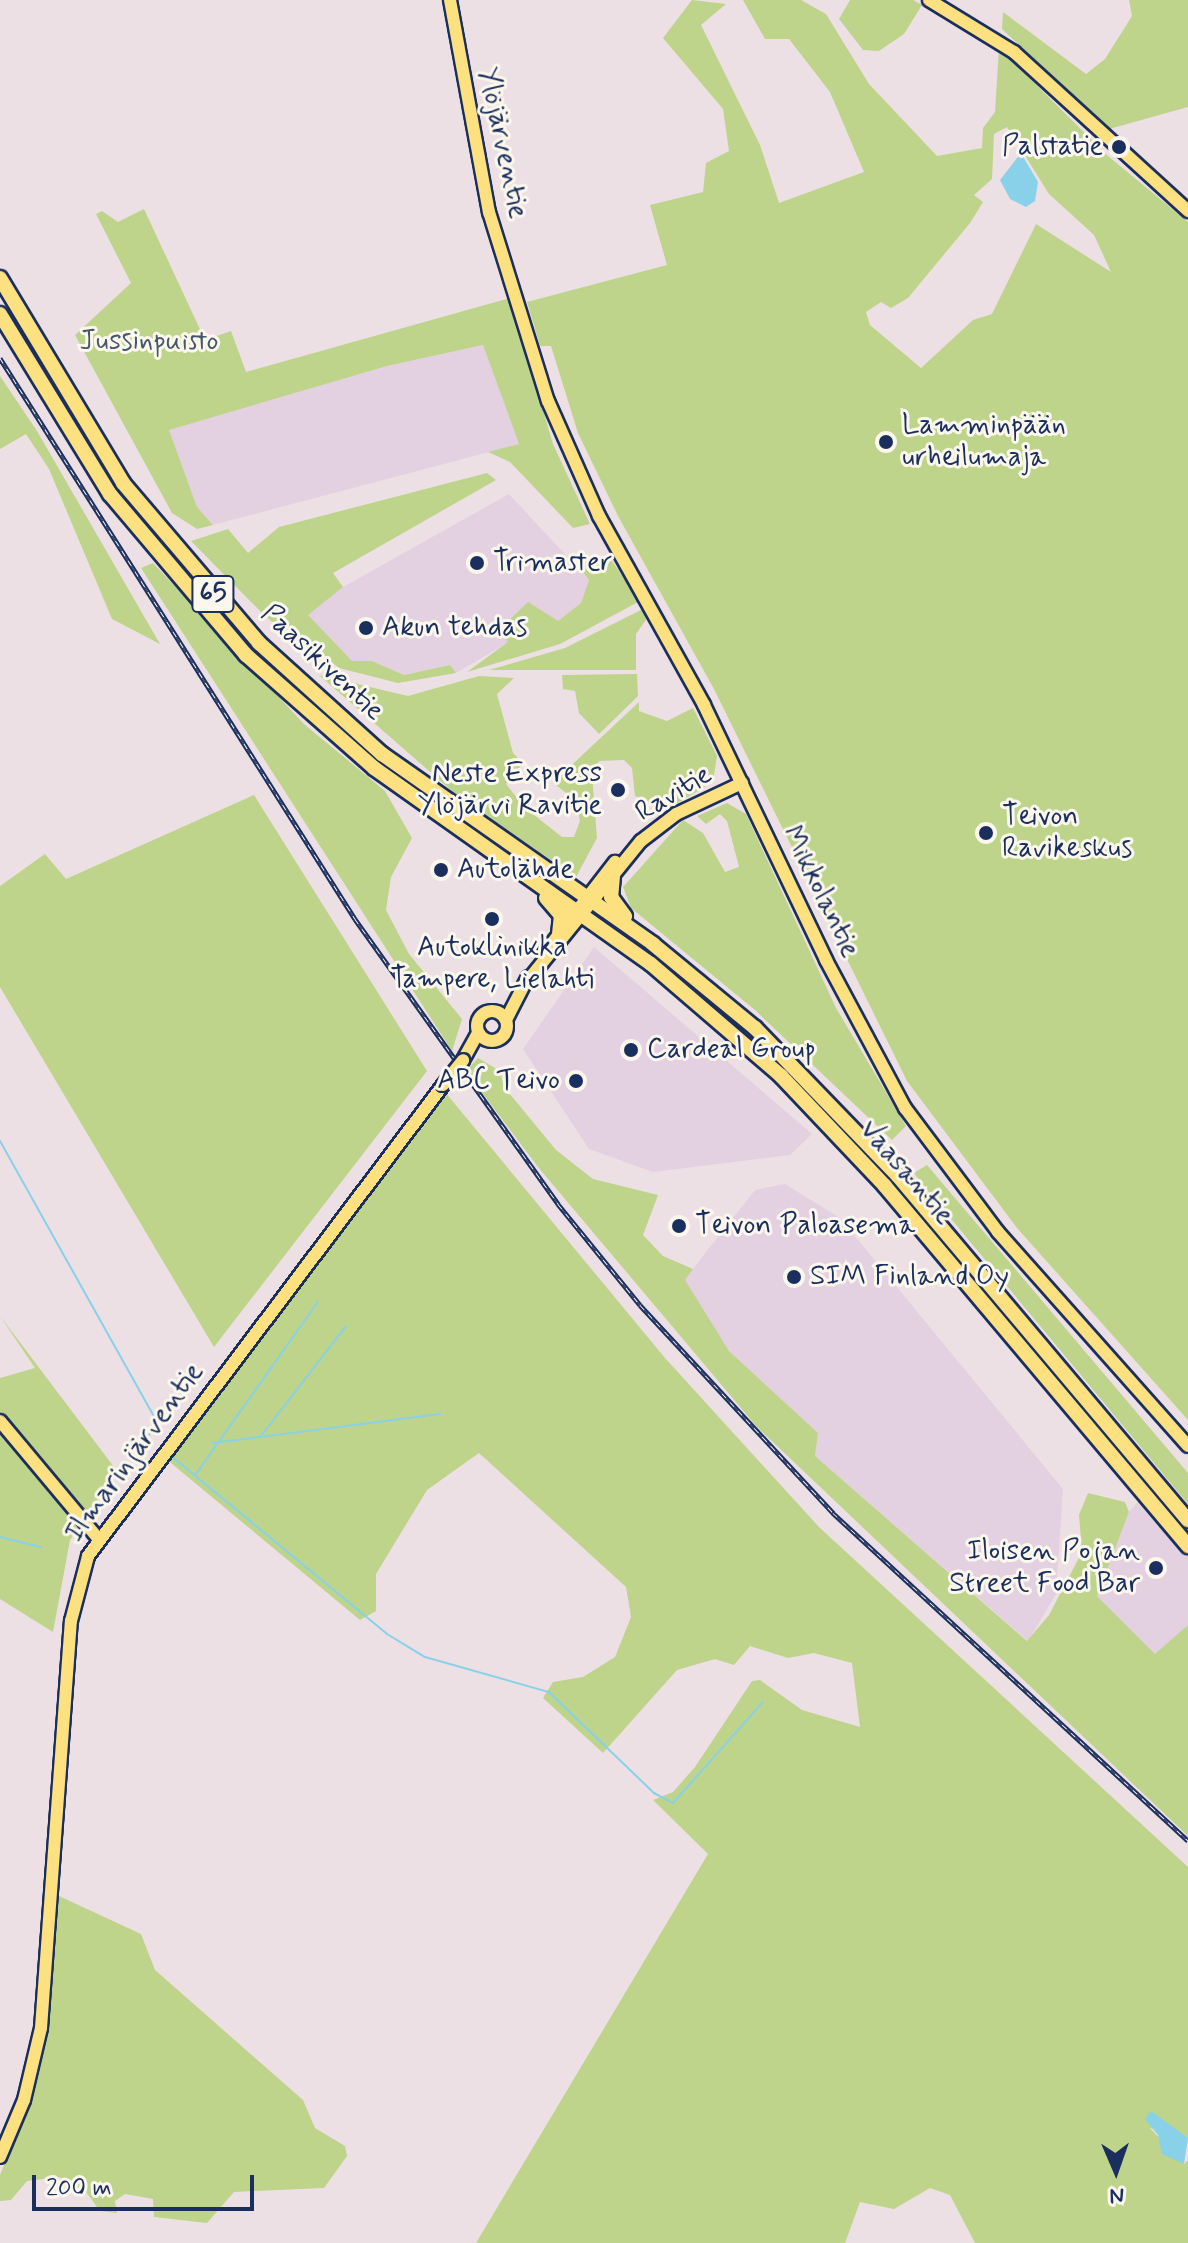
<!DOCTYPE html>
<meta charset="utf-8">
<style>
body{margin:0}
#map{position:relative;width:1188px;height:2243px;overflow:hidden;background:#ede0e5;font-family:Mynerve,sans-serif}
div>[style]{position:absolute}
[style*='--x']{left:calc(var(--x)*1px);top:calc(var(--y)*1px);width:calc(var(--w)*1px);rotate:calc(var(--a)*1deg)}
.built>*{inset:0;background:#e3d0e0}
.green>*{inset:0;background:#bdd48a}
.water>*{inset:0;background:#88d1e9}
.stream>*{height:2px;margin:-1px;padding:0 1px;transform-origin:1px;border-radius:1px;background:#88d1e9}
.roads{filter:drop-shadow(2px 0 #1b2f5e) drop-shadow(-2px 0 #1b2f5e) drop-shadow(0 2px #1b2f5e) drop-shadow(0 -2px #1b2f5e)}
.major>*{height:12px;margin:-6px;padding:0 6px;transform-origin:6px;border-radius:6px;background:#fde080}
.major>.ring{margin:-6px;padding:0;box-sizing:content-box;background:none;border:12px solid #fde080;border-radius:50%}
.highway>*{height:14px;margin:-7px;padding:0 7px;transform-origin:7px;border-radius:7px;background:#fde080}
.rail>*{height:5px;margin-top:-2.5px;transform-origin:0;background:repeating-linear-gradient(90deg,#fbf7ec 0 6px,#1b2f5e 0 12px);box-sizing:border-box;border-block:2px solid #1b2f5e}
.bridges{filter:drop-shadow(2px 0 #1b2f5e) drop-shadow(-2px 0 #1b2f5e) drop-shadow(0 2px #1b2f5e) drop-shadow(0 -2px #1b2f5e)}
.major-bridge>*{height:12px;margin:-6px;padding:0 6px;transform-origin:6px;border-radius:6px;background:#fde080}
.dots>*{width:22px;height:22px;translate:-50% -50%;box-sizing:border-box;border:4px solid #fbf7ec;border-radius:50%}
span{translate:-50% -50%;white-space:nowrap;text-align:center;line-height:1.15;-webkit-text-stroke:6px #fbf7ec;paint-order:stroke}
.shield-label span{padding:2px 6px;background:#fbf7ec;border:2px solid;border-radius:6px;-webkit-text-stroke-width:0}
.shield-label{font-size:26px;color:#1b2f5e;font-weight:700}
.street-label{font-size:28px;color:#1b2f5e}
.poi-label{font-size:28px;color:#1b2f5e}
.right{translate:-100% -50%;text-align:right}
.left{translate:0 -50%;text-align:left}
.park-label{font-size:28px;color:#445869}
.north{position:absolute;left:1076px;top:2131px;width:80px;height:80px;-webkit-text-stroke:6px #fbf7ec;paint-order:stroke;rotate:178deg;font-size:22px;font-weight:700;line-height:32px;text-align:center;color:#1b2f5e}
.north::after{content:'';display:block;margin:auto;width:28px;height:36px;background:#1b2f5e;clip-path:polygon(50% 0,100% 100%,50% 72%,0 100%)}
.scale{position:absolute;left:32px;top:2175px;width:222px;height:36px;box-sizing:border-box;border:4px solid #1b2f5e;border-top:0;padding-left:10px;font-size:24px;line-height:28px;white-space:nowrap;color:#1b2f5e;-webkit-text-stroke:6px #fbf7ec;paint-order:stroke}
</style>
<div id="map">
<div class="built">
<div style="clip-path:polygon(483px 345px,519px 444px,213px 525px,197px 507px,169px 430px,387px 366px)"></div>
<div style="clip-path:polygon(509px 494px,589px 580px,581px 603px,558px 621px,499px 631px,509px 642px,456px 673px,449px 665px,404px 675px,372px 661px,352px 661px,307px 615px,343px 587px)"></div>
<div style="clip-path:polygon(594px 947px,812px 1134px,790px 1155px,653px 1172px,589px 1149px,523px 1049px)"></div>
<div style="clip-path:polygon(785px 1184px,840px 1218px,1063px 1489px,1056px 1594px,1028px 1641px,815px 1456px,818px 1433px,729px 1351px,684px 1280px,755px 1190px)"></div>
<div style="clip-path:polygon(1141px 1498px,1188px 1554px,1188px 1625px,1155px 1655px,1097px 1596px,1129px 1512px)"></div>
</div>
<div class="green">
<div style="clip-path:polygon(evenodd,692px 0,726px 4px,701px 25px,760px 145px,779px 203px,864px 172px,830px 92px,789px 39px,765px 39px,743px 0,801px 0,826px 14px,869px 84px,937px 156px,982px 148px,983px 128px,995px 112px,999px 48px,1108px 156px,1188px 222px,1188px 1420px,1017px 1228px,907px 1081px,714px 689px,618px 516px,578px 433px,551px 346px,540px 346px,527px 302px,667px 265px,650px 205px,703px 192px,706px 163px,729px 151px,723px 109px,663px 38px,692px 0,1007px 127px,1049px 194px,1094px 235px,1111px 272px,1036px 224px,992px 314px,973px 320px,921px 368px,870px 325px,866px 312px,881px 302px,891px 308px,908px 298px,970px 223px,983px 202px,974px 195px,992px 179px,994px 134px,1007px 127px)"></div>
<div style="clip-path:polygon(850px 0,913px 0,922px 5px,904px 34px,879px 51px,863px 50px,839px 19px)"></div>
<div style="clip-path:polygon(1129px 0,1188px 0,1188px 107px,1109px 129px,1002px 29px,1003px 12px,1086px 74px,1105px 59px,1132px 16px)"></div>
<div style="clip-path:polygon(144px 209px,205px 340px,231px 331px,246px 372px,510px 298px,553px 444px,590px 524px,573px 528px,510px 462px,488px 452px,519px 444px,483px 345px,387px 366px,169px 430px,197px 507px,213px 525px,197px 529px,172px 513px,75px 335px,131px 283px,96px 214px,102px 211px,118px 222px)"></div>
<div style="clip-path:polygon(0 376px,37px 431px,160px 644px,112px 619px,49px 469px,26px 434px,0 449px)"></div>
<div style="clip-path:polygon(487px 473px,496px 480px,333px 573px,343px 587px,308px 615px,352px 661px,372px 661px,404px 675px,450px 665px,456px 673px,398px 683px,339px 668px,286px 624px,279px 627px,265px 616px,191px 541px,228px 529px,248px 553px,279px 527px)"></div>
<div style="clip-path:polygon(598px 557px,612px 561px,640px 601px,560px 644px,467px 672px,508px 642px,498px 631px,528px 602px,558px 621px,581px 603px,589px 580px,573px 560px)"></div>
<div style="clip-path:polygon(153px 563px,305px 725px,385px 791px,412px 838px,391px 877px,386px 910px,409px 954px,462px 1019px,452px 1051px,141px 568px)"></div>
<div style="clip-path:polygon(643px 609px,648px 617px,636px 634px,636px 670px,489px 670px,565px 648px)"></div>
<div style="clip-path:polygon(637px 674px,638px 696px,599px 734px,579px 713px,575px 691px,563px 689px,562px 675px)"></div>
<div style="clip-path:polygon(319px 675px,408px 696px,479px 676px,514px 678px,497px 694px,513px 753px,523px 763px,506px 784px,524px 807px,562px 837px,574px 837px,580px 821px,575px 800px,556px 785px,561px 775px,639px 702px,639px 711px,667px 721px,693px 708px,717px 756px,713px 782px,666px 810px,635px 796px,632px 768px,624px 760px,599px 761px,592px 775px,597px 838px,576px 877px,459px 797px)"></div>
<div style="clip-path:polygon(254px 795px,427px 1071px,214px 1347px,0 987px,0 886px,45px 854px,66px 879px)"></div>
<div style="clip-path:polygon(727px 803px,746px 814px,836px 1008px,906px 1126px,892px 1140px,755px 1010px,631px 908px,623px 887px,683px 820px,703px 833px,725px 872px,739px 867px,727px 821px,720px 814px,706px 824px,697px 816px)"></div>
<div style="clip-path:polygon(478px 1058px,500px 1071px,504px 1087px,556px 1150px,593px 1179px,658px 1195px,643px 1235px,663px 1256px,693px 1269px,685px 1280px,729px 1351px,818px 1433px,815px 1456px,1027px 1641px,1049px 1615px,1082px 1552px,1079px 1515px,1088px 1493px,1125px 1502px,1129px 1512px,1097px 1596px,1155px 1654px,1188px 1625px,1188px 1836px,757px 1427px,538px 1167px,466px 1071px)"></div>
<div style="clip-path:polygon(445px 1092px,665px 1358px,819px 1527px,1188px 1867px,1188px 2138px,1150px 2128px,1184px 2164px,1188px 2160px,1188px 2243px,975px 2243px,950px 2195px,930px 2188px,894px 2209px,860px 2202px,845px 2243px,476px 2243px,708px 1854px,653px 1800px,673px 1792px,695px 1767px,752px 1681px,760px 1680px,802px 1710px,860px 1727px,852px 1663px,814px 1653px,788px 1658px,750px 1646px,734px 1665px,715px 1659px,677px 1670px,603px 1753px,543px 1698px,553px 1682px,583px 1677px,615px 1657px,631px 1617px,626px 1587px,479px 1453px,427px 1490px,376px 1574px,376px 1611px,360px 1620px,165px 1458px)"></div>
<div style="clip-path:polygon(927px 1165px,1188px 1473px,1188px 1504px,923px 1185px,914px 1173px)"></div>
<div style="clip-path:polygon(0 1316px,117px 1471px,70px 1540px,53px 1632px,0 1599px,0 1378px,35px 1368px)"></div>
<div style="clip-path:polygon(59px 1896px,141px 1934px,155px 1970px,303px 2100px,315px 2128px,345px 2146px,347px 2156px,324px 2188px,234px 2192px,207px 2223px,154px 2217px,153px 2199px,125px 2194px,115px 2201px,117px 2213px,100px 2211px,86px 2192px,59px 2177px,27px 2181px,11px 2200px,0 2201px,0 2175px,31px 2100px,46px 2037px)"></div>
</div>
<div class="water">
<div style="clip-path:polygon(1021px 153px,1038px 182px,1035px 201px,1026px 207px,1010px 199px,1000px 180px)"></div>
<div style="clip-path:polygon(1151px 2111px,1188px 2138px,1184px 2164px,1162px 2154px,1158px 2135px,1145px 2119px)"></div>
</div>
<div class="stream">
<div style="--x:0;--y:1141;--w:322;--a:60.8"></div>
<div style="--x:157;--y:1422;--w:15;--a:122"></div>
<div style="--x:261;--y:1436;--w:139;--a:-52.3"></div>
<div style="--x:213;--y:1443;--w:229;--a:-7.3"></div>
<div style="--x:170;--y:1455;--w:281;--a:39.5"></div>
<div style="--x:387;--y:1634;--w:44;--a:31.2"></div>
<div style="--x:425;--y:1657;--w:129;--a:15.8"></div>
<div style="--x:549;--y:1692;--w:146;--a:43.9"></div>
<div style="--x:654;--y:1793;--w:21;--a:28"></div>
<div style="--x:673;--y:1803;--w:135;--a:-48.3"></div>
<div style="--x:196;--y:1474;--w:211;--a:-54.7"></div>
<div style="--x:0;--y:1537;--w:42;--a:13.7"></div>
</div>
<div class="roads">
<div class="major">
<div style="--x:450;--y:0;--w:216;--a:79.6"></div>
<div style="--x:489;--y:212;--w:198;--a:72.7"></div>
<div style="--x:548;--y:401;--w:126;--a:66.1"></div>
<div style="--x:599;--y:516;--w:216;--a:60.9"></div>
<div style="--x:704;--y:705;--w:283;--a:64.4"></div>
<div style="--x:826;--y:960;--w:168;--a:61.9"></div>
<div style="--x:905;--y:1108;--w:155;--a:53.1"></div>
<div style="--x:998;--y:1232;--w:286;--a:48.4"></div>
<div style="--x:929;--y:0;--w:100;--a:31.5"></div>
<div style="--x:1014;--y:52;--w:236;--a:42.4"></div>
<div style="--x:543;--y:955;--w:118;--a:-52.3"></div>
<div style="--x:525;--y:984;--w:184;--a:-51"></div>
<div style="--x:641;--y:841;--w:44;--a:-37.6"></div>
<div style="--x:676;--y:814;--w:73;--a:-25.2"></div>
<div class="ring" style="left:477px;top:1011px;width:18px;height:18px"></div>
<div style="--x:506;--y:1020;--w:48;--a:-62.9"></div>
<div style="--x:463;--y:1060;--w:31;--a:-61"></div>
<div style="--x:0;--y:1421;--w:153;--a:50.1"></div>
<div style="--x:0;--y:2157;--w:62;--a:-67.2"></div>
<div style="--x:24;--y:2100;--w:74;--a:-76.7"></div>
<div style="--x:41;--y:2028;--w:408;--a:-85.8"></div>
<div style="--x:71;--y:1621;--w:67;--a:-75.3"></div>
<div style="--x:88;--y:1556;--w:590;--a:-52.99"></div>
</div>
<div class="highway">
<div style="--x:0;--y:278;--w:239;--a:59"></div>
<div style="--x:123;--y:483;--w:210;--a:49.6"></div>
<div style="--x:259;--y:643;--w:166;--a:42.1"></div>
<div style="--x:382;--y:754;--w:331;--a:35"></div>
<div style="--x:653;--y:944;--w:132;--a:39.5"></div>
<div style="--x:755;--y:1028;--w:206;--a:46"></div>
<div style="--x:898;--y:1176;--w:450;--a:49.9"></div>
<div style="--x:0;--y:314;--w:211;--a:58.6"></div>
<div style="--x:110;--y:494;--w:211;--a:49.8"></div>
<div style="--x:246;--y:655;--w:171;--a:41.4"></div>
<div style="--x:374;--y:768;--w:339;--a:35.3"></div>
<div style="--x:651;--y:964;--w:172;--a:40.7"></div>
<div style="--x:781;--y:1076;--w:151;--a:46.6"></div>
<div style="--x:885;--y:1186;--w:471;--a:49.9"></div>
<div style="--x:613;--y:876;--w:21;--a:95"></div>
<div style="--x:611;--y:897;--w:24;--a:54"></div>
<div style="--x:546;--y:898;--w:23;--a:49"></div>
<div style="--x:561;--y:915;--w:19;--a:96"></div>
</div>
</div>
<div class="rail">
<div style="--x:0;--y:358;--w:664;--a:57.67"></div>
<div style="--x:355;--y:919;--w:350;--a:54.5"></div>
<div style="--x:558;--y:1204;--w:130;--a:50.9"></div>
<div style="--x:640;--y:1305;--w:284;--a:47.1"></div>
<div style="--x:833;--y:1513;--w:483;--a:42.7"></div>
</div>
<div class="bridges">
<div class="major-bridge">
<div style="--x:443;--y:1085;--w:32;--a:-51"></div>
</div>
</div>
<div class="dots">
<div style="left:1119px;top:147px;background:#1b2f5e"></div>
<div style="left:886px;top:442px;background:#1b2f5e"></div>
<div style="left:477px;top:563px;background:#1b2f5e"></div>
<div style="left:366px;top:628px;background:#1b2f5e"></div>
<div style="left:618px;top:790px;background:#1b2f5e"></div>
<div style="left:986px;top:833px;background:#1b2f5e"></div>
<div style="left:441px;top:870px;background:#1b2f5e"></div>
<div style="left:492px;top:919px;background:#1b2f5e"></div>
<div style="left:631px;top:1050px;background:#1b2f5e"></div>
<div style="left:576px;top:1081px;background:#1b2f5e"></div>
<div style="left:679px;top:1226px;background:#1b2f5e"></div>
<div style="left:794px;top:1277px;background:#1b2f5e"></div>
<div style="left:1156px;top:1568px;background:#1b2f5e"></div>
</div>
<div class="shield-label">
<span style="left:213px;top:594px">65</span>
</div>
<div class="street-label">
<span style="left:502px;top:143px;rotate:78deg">Ylöjärventie</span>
<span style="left:322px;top:663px;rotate:43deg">Paasikiventie</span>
<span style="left:674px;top:794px;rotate:-31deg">Ravitie</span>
<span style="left:820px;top:892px;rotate:64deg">Mikkolantie</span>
<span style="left:906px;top:1173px;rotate:49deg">Vaasantie</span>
<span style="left:135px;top:1453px;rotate:-54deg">Ilmarinjärventie</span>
</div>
<div class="poi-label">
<span class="right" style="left:1103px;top:147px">Palstatie</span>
<span class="left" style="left:902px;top:442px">Lamminpään<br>urheilumaja</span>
<span class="left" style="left:493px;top:563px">Trimaster</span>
<span class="left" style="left:382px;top:628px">Akun tehdas</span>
<span class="right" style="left:602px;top:790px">Neste Express<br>Ylöjärvi Ravitie</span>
<span class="left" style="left:1002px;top:833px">Teivon<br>Ravikeskus</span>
<span class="left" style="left:457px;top:870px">Autolähde</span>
<span style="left:492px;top:964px">Autoklinikka<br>Tampere, Lielahti</span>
<span class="left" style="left:647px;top:1050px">Cardeal Group</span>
<span class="right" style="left:560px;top:1081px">ABC Teivo</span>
<span class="left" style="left:695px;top:1226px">Teivon Paloasema</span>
<span class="left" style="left:810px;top:1277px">SIM Finland Oy</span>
<span class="right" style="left:1140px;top:1568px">Iloisen Pojan<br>Street Food Bar</span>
</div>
<div class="park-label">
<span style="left:149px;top:342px">Jussinpuisto</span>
</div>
<div class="north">N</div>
<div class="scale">200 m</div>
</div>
